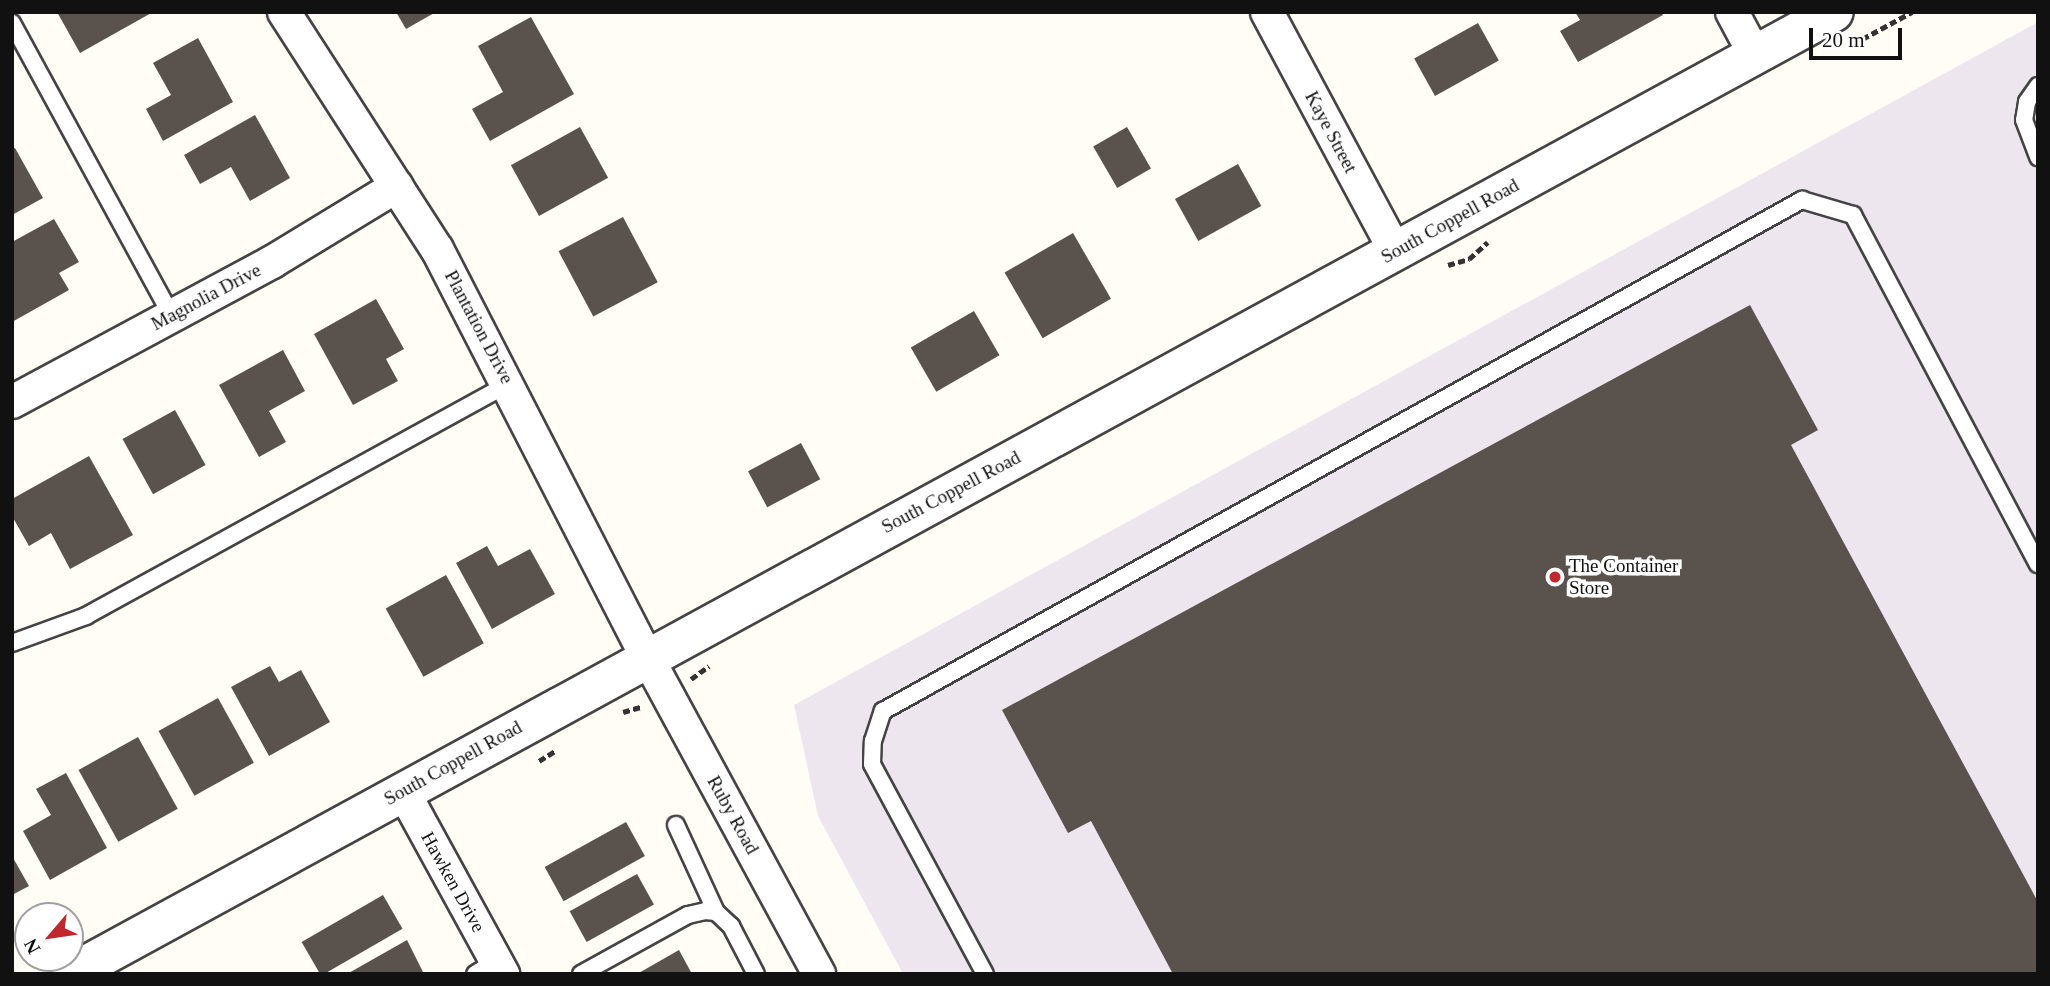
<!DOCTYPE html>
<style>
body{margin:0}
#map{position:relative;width:2050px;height:986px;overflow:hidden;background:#fffdf5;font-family:Georgia,serif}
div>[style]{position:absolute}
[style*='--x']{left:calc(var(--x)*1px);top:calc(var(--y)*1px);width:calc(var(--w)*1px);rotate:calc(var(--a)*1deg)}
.industrial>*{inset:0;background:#eee6ef}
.building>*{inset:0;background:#5a524d;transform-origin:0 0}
.path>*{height:4.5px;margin-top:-2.25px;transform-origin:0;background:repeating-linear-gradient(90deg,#333 0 7px,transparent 0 10.5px)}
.roads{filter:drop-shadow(2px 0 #444) drop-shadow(-2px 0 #444) drop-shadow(0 2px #444) drop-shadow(0 -2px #444)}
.service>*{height:16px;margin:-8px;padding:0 8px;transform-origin:8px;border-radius:8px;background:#fff}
.minor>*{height:32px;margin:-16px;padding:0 16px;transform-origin:16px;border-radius:16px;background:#fff}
.tertiary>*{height:38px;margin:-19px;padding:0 19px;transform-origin:19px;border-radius:19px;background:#fff}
.dots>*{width:19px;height:19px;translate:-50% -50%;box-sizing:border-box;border:4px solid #fff;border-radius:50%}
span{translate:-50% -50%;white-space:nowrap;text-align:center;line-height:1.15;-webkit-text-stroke:7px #fff;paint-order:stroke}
.street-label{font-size:19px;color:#111}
.poi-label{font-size:19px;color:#111}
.left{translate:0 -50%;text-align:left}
.frame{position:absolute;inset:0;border:14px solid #111;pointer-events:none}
.north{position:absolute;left:14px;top:902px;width:70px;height:70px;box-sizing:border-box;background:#fff;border:2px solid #a0a0a0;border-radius:50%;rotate:241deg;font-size:19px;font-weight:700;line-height:28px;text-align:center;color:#111}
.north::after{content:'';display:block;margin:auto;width:24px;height:32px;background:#c4262e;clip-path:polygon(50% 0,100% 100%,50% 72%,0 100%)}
.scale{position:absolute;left:1809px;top:28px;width:93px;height:32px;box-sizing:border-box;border:4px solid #111;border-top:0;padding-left:9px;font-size:21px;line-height:24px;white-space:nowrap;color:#111;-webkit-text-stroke:5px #fff;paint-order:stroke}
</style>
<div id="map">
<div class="industrial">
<div style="clip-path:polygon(2038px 22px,2038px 974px,903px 974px,818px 816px,794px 705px)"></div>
</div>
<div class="building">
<div style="clip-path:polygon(57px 12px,153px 12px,80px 53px)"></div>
<div style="clip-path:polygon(396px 12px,436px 12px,406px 29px)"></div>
<div style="clip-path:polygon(1575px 12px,1661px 12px,1663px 15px,1578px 62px,1560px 31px,1580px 20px)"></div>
<div style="clip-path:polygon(531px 17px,574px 94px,490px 141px,472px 109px,503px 92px,478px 46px)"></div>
<div style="left:1478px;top:23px;width:43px;height:73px;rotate:61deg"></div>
<div style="clip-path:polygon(198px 38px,233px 102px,163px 141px,146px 109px,171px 95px,153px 63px)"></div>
<div style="clip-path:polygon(255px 115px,290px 178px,250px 201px,231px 167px,200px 184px,184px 155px)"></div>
<div style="left:580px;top:127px;width:58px;height:79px;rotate:61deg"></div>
<div style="left:1127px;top:127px;width:48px;height:39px;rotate:60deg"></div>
<div style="clip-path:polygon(15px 148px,43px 198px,12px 215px,12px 149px)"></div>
<div style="left:1238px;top:164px;width:48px;height:72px;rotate:61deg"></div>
<div style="left:623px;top:217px;width:74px;height:73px;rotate:62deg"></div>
<div style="clip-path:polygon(54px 219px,79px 262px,59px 273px,69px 290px,12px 322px,12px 242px)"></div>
<div style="left:1073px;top:233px;width:76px;height:79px;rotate:60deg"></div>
<div style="clip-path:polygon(376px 299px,404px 349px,386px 359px,398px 381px,353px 405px,314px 334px)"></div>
<div style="clip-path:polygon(1750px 305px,1818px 430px,1791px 445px,2038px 902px,2038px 974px,1173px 974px,1091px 821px,1068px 833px,1002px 710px)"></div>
<div style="left:974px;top:311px;width:51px;height:73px;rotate:60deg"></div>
<div style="clip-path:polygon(283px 350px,305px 391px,269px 411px,286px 442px,259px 457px,219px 385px)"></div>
<div style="left:175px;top:410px;width:63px;height:60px;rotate:61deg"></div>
<div style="left:801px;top:443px;width:41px;height:60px;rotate:62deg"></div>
<div style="clip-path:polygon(89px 456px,133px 535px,70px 569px,51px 533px,29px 546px,12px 516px,12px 499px)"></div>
<div style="clip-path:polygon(487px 546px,498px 566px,530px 549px,555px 594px,492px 629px,456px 563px)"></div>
<div style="left:446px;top:575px;width:78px;height:69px;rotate:61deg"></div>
<div style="clip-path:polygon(270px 666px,279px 682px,301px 670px,330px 722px,269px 756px,231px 687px)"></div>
<div style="left:218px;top:698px;width:74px;height:68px;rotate:61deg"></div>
<div style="left:138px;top:737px;width:82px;height:68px;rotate:61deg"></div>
<div style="clip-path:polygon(66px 773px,107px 848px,50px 880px,23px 831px,51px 815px,36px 789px)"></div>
<div style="left:626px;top:822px;width:39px;height:93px;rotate:61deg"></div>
<div style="clip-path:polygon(12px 856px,29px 886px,12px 895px)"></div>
<div style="left:637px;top:874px;width:35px;height:77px;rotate:61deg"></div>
<div style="left:383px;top:895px;width:39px;height:94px;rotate:60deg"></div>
<div style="clip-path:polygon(407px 940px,424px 974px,347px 974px)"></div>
<div style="clip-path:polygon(679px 950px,692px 974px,637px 974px)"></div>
</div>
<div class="path">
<div style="--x:1853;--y:44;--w:67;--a:-28.5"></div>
<div style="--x:1448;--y:265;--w:22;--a:-16"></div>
<div style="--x:1469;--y:259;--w:25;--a:-42"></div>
<div style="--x:691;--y:679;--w:22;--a:-36"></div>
<div style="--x:623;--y:712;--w:19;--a:-16"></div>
<div style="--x:539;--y:761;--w:19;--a:-32"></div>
</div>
<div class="roads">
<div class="service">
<div style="--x:12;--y:23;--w:332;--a:61.4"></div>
<div style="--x:2038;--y:86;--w:19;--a:125"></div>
<div style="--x:2027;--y:102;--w:18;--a:99"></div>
<div style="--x:2024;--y:120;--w:40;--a:69"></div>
<div style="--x:12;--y:643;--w:79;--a:-20"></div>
<div style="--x:86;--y:616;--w:483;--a:-28.8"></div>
<div style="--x:676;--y:825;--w:96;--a:65.3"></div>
<div style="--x:475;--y:974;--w:25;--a:-32"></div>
<div style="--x:581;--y:974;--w:122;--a:-28.9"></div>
<div style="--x:688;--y:915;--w:17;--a:-13"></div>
<div style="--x:705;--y:911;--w:11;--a:5"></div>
<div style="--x:716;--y:912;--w:21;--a:43"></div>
<div style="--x:731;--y:926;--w:54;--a:62.5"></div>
<div style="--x:985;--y:974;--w:238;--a:-118.3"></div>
<div style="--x:872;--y:764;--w:23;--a:-88"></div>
<div style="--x:873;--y:741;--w:32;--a:-72"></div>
<div style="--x:883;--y:711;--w:1052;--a:-29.08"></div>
<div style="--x:1802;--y:200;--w:53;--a:16.4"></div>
<div style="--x:1853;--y:215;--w:395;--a:62.1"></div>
</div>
<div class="minor">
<div style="--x:284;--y:12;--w:282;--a:57.2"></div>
<div style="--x:437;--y:249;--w:459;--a:62.8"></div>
<div style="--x:647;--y:657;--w:361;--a:61.5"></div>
<div style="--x:1267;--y:12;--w:271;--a:61.8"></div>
<div style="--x:1732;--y:12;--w:49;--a:61.9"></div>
<div style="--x:12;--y:402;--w:295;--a:-28.3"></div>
<div style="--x:272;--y:262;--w:146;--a:-31.3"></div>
<div style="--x:403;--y:791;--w:209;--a:61.3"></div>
</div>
<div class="tertiary">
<div style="--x:70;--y:974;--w:2009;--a:-28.61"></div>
</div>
</div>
<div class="dots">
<div style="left:1555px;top:577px;background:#c4262e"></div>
</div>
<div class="street-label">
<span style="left:1331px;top:132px;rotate:62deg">Kaye Street</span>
<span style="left:1450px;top:221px;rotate:-29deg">South Coppell Road</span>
<span style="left:206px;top:297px;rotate:-28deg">Magnolia Drive</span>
<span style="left:479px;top:327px;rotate:62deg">Plantation Drive</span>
<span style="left:951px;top:492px;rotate:-28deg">South Coppell Road</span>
<span style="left:453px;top:763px;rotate:-29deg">South Coppell Road</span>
<span style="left:733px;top:815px;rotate:61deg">Ruby Road</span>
<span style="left:453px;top:882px;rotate:61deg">Hawken Drive</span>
</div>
<div class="poi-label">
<span class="left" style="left:1569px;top:577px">The Container<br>Store</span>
</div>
<div class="frame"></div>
<div class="north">N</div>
<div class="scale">20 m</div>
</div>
